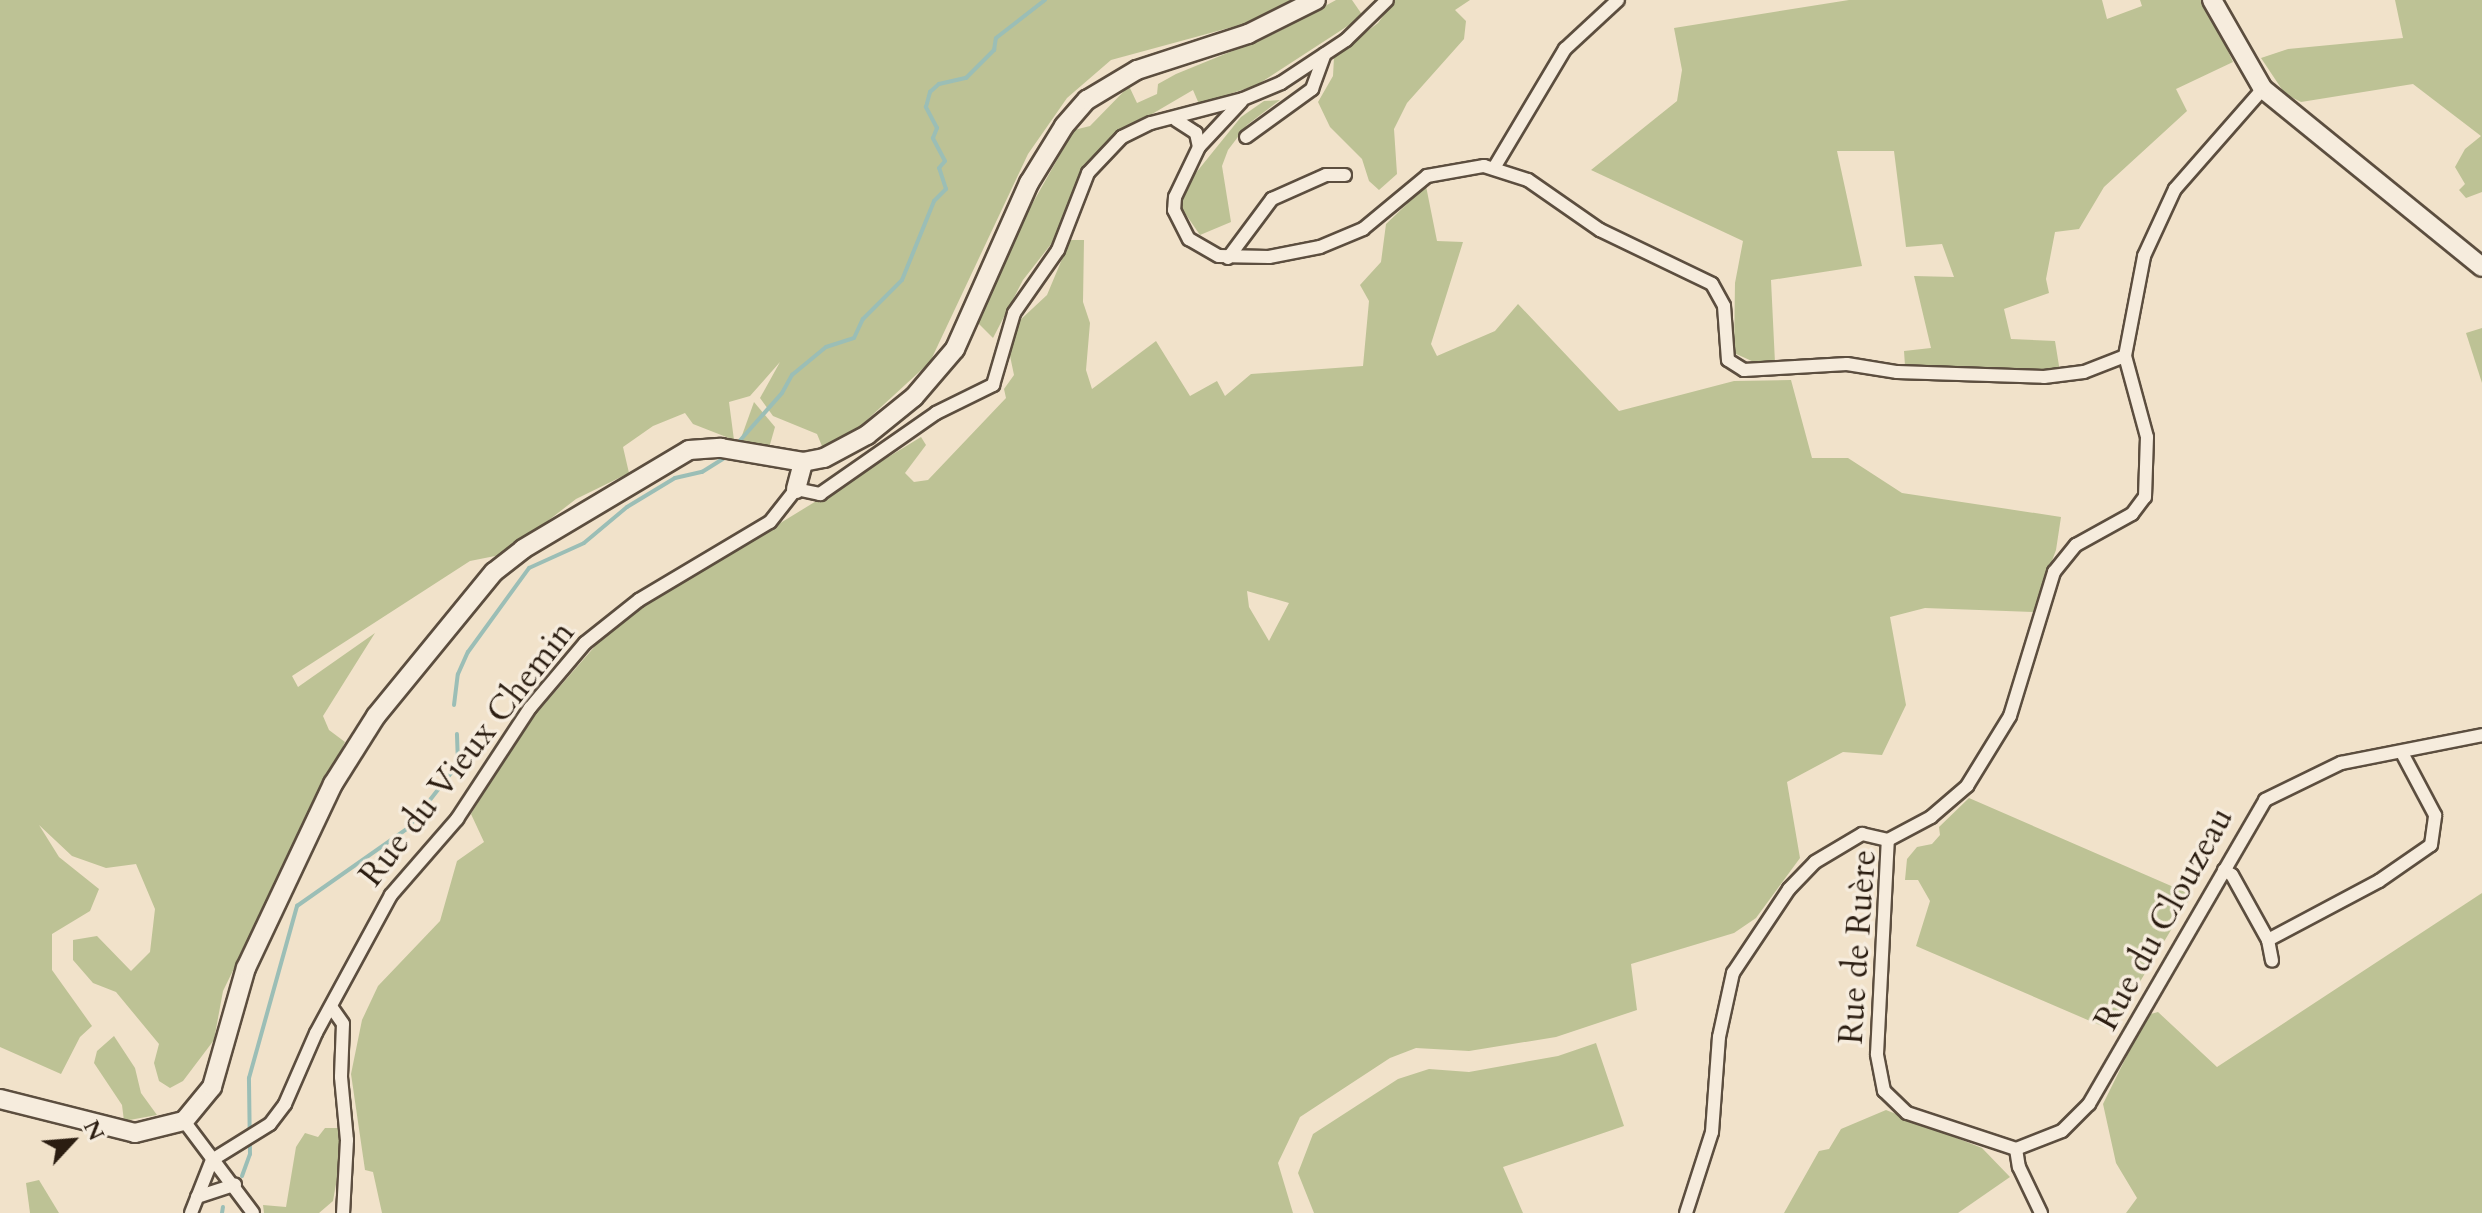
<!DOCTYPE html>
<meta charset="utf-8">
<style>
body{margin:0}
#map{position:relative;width:2482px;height:1213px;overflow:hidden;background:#f1e2ca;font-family:Cardo,serif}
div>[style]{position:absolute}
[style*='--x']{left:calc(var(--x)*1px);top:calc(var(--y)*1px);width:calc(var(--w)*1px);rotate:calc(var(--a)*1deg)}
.green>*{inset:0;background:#bdc295}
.stream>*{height:4px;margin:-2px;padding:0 2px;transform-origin:2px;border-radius:2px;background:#9bbeb6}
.roads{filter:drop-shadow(2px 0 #5c4e3f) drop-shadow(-2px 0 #5c4e3f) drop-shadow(0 2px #5c4e3f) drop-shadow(0 -2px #5c4e3f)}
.street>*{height:12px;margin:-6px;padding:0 6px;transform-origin:6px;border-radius:6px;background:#f6ecdd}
.secondary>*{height:18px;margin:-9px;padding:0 9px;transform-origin:9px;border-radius:9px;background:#f6ecdd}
span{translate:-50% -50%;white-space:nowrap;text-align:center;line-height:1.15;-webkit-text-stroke:7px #f6ecdd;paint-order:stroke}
.street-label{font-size:34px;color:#2b1d11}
.north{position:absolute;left:32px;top:1101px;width:80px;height:80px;-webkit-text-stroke:6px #f6ecdd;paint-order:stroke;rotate:64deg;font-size:22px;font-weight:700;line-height:32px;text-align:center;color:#2b1d11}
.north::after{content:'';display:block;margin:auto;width:28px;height:36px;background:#2b1d11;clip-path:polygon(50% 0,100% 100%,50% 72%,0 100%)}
</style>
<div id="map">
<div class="green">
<div style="clip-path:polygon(0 0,1290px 0,1277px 15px,1111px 60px,1067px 98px,1028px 154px,930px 362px,843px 442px,824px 451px,817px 434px,773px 416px,760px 398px,780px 362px,750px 396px,729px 402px,734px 440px,693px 424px,685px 413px,653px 426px,623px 447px,629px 473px,576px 499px,505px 554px,470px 561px,292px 676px,298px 687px,375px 633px,323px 716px,329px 730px,345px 742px,223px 991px,214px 1040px,183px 1081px,170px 1088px,159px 1081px,154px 1063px,159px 1044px,116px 992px,93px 983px,73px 960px,73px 940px,97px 936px,131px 971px,150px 952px,155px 909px,136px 864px,106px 868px,72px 856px,39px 825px,59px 857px,99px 889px,90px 911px,52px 934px,52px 970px,92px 1026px,80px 1037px,61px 1074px,0 1047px)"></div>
<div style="clip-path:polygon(1336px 0,1352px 0,1363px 16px,1257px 85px,1199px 104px,1193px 90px,1111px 138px,1089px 161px,1055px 239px,1023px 280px,993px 338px,977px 322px,1005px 252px,1074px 130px,1090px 126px,1129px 86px,1137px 103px,1157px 94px,1158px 84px,1176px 74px,1276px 33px)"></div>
<div style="clip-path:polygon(1395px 0,1470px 0,1455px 10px,1466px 21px,1464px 39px,1407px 103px,1394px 129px,1397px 174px,1379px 190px,1369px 181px,1362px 159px,1330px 127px,1318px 102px,1333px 76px,1334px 57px,1378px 23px)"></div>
<div style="clip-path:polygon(1849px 0,2102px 0,2107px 19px,2142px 6px,2140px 0,2202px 0,2211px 14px,2233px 62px,2176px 89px,2187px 111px,2104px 187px,2079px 229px,2055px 232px,2046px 279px,2049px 293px,2004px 309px,2011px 339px,2055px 341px,2060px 372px,1905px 366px,1904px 351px,1931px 348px,1914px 276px,1954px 277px,1942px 244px,1906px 247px,1894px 151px,1837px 151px,1862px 266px,1771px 280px,1775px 363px,1754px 362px,1734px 353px,1735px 283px,1743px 241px,1591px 170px,1677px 101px,1682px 70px,1674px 28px)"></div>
<div style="clip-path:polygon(2395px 0,2482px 0,2482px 192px,2466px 198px,2459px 190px,2465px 184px,2455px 167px,2465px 149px,2481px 136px,2413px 84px,2301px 102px,2285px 94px,2261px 58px,2288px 49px,2403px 38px)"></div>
<div style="clip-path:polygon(1280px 100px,1247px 125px,1228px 150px,1222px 166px,1231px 222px,1200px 235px,1180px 206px,1195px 174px,1241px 117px,1264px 101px)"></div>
<div style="clip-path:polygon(evenodd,1426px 186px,1437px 241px,1463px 242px,1431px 344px,1437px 356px,1495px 331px,1518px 304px,1619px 411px,1734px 381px,1791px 380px,1812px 458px,1848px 458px,1902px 493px,2061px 517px,2056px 550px,2033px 612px,1925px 608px,1890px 617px,1906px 705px,1882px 755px,1843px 752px,1787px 782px,1800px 858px,1756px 918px,1734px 933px,1631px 964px,1637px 1010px,1556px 1037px,1469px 1051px,1416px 1048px,1390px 1058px,1300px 1117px,1278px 1163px,1293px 1213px,382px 1213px,373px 1172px,365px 1170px,351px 1074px,362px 1020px,378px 986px,440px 921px,457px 861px,484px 842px,471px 814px,505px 758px,535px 715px,596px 645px,643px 607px,921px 437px,926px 445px,905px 473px,914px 482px,928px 480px,1006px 398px,1004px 389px,1014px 375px,1009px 351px,1018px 322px,1047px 295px,1070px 240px,1084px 240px,1083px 302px,1090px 323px,1086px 370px,1092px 389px,1156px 341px,1190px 396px,1217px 381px,1225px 396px,1251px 374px,1363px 366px,1369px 301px,1360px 285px,1381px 262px,1386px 224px,1426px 186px,1247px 591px,1289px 603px,1269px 641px,1249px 607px,1247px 591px)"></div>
<div style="clip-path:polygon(2482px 328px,2482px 383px,2466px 333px)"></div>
<div style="clip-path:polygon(754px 402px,775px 427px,769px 448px,740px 441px)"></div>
<div style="clip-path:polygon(1969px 798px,2192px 895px,2111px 1030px,1916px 946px,1930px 901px,1918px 880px,1905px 880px,1907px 859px,1917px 847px,1932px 844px,1940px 835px,1939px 827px)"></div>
<div style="clip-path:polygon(2482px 893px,2482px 1213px,2126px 1213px,2137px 1198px,2116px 1163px,2103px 1104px,2147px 1015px,2158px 1012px,2217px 1067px)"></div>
<div style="clip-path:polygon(114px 1036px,135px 1068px,141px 1093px,157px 1115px,124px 1121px,122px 1105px,94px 1063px,97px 1051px)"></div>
<div style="clip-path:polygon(1596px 1043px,1624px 1126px,1503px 1167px,1523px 1213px,1314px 1213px,1298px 1173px,1313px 1134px,1398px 1079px,1429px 1069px,1469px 1072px,1558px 1056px)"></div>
<div style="clip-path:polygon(1886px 1110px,1982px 1148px,2010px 1177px,1958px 1213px,1784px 1213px,1819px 1151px,1829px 1149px,1841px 1129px)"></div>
<div style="clip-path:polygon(325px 1128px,341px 1128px,343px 1145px,333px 1201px,319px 1213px,264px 1213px,263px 1205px,286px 1207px,296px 1147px,305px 1133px,318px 1137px)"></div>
<div style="clip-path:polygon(39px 1180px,59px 1213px,30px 1213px,26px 1183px)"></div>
</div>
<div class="stream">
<div style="--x:736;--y:445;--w:69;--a:-48.5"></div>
<div style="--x:782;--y:393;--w:21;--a:-61"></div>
<div style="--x:792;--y:375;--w:44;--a:-39.5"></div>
<div style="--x:826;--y:347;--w:29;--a:-18"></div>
<div style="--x:854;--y:338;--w:21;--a:-65"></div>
<div style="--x:863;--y:319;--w:55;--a:-45"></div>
<div style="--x:902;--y:280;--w:85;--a:-67.9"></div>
<div style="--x:934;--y:201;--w:17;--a:-45"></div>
<div style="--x:946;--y:189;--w:22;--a:-108"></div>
<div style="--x:939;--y:168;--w:9;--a:-49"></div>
<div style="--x:945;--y:161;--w:26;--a:-118"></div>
<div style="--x:933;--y:138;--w:11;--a:-68"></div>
<div style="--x:937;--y:128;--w:24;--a:-118"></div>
<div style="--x:926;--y:107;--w:16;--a:-75"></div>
<div style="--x:930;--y:92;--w:12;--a:-42"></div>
<div style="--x:939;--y:84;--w:28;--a:-13"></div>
<div style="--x:966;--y:78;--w:40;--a:-45"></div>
<div style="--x:994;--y:50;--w:12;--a:-81"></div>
<div style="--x:996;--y:38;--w:62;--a:-37.8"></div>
<div style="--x:454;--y:705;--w:31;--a:-83"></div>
<div style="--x:458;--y:674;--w:24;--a:-66"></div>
<div style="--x:468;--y:652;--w:104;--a:-54"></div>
<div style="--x:529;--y:568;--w:60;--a:-24.4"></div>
<div style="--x:584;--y:543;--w:56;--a:-39.9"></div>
<div style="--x:627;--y:507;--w:56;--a:-31.1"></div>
<div style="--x:675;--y:478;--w:28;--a:-13"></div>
<div style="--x:702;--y:472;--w:32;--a:-32"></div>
<div style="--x:242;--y:1176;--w:23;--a:-70"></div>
<div style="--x:250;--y:1154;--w:76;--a:-90.8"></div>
<div style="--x:249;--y:1078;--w:179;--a:-74.4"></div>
<div style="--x:297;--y:906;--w:136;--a:-35.1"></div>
<div style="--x:408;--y:828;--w:81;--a:-52"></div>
<div style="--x:458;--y:764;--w:30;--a:-92"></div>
<div style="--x:222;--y:1213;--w:6;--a:-81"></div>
</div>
<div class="roads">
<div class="street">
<div style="--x:1176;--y:120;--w:24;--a:33"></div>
<div style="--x:1196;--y:133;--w:14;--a:78"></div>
<div style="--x:1199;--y:147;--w:55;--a:115.6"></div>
<div style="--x:1175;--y:197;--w:13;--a:94"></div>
<div style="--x:1174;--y:210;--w:33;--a:63"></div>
<div style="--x:1189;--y:239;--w:34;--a:30"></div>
<div style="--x:1219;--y:256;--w:50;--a:1.1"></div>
<div style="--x:1269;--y:257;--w:52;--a:-11.1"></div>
<div style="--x:1320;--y:247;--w:47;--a:-22.7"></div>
<div style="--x:1363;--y:229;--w:83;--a:-39.6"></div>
<div style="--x:1427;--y:176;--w:58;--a:-10"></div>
<div style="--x:1484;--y:166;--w:46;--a:17.7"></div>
<div style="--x:1528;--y:180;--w:88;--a:34.8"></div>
<div style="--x:1600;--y:230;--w:124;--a:25.7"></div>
<div style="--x:1712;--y:284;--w:25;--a:61"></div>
<div style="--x:1724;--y:306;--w:54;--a:85.8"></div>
<div style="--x:1728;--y:360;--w:19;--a:32"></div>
<div style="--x:1744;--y:370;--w:103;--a:-3.3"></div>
<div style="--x:1847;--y:364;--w:51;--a:9.1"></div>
<div style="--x:1897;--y:372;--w:147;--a:1.9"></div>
<div style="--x:2044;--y:377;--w:40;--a:-7.1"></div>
<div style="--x:2084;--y:372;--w:44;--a:-21.3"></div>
<div style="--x:1246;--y:137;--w:82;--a:-36"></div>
<div style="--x:1312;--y:89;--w:37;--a:-70"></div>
<div style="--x:1199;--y:147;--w:62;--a:-47"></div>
<div style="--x:1494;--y:168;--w:139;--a:-59.2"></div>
<div style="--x:1565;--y:49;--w:72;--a:-42.8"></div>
<div style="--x:1228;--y:258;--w:74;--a:-53.3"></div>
<div style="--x:1272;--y:199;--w:59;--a:-24"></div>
<div style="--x:1326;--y:175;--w:19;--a:0"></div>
<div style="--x:2224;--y:870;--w:9;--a:32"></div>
<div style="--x:2232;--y:875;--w:74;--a:61"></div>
<div style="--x:2268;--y:940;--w:21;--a:79"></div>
<div style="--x:2268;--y:940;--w:126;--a:-28"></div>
<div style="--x:2379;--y:881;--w:63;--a:-34.7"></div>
<div style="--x:2431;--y:845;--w:30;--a:-82"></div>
<div style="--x:2435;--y:815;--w:70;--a:-118"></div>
<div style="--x:332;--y:1008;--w:19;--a:55"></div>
<div style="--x:343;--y:1024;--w:53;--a:92.2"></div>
<div style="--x:341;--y:1077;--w:63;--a:84.6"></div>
<div style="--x:347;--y:1140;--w:73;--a:93.1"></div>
<div style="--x:184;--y:1121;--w:115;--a:53.1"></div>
<div style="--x:2016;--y:1149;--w:115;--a:-161.7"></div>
<div style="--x:1907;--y:1113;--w:32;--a:-136"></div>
<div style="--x:1884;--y:1091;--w:38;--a:-101"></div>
<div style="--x:1877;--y:1054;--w:214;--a:-87.1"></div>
<div style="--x:1888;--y:840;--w:49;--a:-28.1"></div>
<div style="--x:1931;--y:817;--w:48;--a:-40.7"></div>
<div style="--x:1967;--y:786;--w:82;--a:-58.4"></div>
<div style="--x:2010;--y:716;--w:151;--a:-73"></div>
<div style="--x:2054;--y:572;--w:35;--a:-51"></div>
<div style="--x:2076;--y:545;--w:64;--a:-29"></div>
<div style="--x:2132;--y:514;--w:21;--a:-53"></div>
<div style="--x:2145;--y:497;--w:60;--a:-88.1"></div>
<div style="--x:2147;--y:437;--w:84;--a:-105.2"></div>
<div style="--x:2125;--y:356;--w:102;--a:-79.2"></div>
<div style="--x:2144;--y:256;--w:74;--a:-65.2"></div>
<div style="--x:2175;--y:189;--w:133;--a:-48.7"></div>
<div style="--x:2016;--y:1149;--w:49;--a:-21.4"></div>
<div style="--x:2062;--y:1131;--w:38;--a:-45"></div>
<div style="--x:2089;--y:1104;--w:351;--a:-59.9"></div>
<div style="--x:2265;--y:800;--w:85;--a:-26"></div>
<div style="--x:2341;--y:763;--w:144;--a:-11.2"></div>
<div style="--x:2016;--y:1149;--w:18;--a:81"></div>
<div style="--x:2019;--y:1167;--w:51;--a:64.4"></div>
<div style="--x:197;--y:1197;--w:40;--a:-18"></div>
<div style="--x:191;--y:1213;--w:57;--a:-68.4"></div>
<div style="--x:212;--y:1160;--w:68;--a:-31.8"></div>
<div style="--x:270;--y:1124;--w:25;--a:-53"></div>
<div style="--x:285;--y:1104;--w:77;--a:-66.4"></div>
<div style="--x:316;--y:1033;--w:157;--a:-61.5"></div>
<div style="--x:391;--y:895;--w:101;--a:-49"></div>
<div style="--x:457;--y:819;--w:133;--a:-56.7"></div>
<div style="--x:530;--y:708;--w:85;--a:-49.8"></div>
<div style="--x:585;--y:643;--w:69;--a:-38.5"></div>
<div style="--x:639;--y:600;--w:152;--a:-30.8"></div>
<div style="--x:770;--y:522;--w:42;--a:-51.8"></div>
<div style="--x:796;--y:489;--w:25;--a:12"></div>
<div style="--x:820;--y:494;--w:141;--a:-34.9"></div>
<div style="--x:936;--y:413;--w:64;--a:-26.2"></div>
<div style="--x:993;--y:385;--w:75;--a:-73.7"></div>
<div style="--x:1014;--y:313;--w:77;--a:-55.1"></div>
<div style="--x:1058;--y:250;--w:83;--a:-68.7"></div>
<div style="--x:1088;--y:173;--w:50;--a:-46.6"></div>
<div style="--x:1122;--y:137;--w:32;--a:-26"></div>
<div style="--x:1151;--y:123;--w:95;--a:-14.6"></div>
<div style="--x:1243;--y:99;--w:41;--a:-22.8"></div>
<div style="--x:1281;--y:83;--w:78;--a:-33.5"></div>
<div style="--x:1346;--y:40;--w:57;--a:-44.3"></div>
<div style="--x:1686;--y:1213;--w:85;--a:-72.2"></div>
<div style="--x:1712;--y:1132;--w:95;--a:-85.8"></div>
<div style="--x:1719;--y:1037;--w:66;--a:-77.7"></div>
<div style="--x:1733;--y:973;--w:101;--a:-56.3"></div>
<div style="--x:1789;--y:889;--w:37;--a:-46"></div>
<div style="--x:1815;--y:862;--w:55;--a:-30.8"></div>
<div style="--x:1862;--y:834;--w:27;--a:13"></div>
</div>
<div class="secondary">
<div style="--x:2212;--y:0;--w:103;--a:60.2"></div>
<div style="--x:2263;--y:89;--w:282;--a:39.1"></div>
<div style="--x:796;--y:489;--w:28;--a:-75"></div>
<div style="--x:0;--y:1099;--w:139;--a:14.1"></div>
<div style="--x:135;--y:1133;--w:50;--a:-13.8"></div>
<div style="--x:184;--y:1121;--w:44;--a:-50.5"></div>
<div style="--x:212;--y:1087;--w:124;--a:-74.1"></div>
<div style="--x:246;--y:968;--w:204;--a:-64.7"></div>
<div style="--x:333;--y:784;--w:80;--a:-57.7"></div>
<div style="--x:376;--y:716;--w:186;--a:-50.7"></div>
<div style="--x:494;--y:572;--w:37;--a:-38"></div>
<div style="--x:523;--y:549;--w:193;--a:-30.8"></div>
<div style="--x:689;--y:450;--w:32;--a:-4"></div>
<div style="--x:721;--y:448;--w:83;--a:9.7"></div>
<div style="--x:803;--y:462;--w:21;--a:-11"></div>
<div style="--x:824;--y:458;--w:49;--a:-28.1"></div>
<div style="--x:867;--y:435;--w:60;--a:-39"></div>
<div style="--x:914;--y:397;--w:63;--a:-49.5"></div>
<div style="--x:955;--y:349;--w:182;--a:-66"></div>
<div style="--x:1029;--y:183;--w:67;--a:-58.4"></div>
<div style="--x:1064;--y:126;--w:35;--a:-49"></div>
<div style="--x:1087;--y:100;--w:58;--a:-31"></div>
<div style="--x:1137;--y:70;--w:117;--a:-18"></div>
<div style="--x:1248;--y:34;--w:76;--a:-26.6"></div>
</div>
</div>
<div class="street-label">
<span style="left:467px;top:754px;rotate:-52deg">Rue du Vieux Chemin</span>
<span style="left:2164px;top:919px;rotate:-61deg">Rue du Clouzeau</span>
<span style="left:1858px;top:947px;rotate:-86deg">Rue de Ruère</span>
</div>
<div class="north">N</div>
</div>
